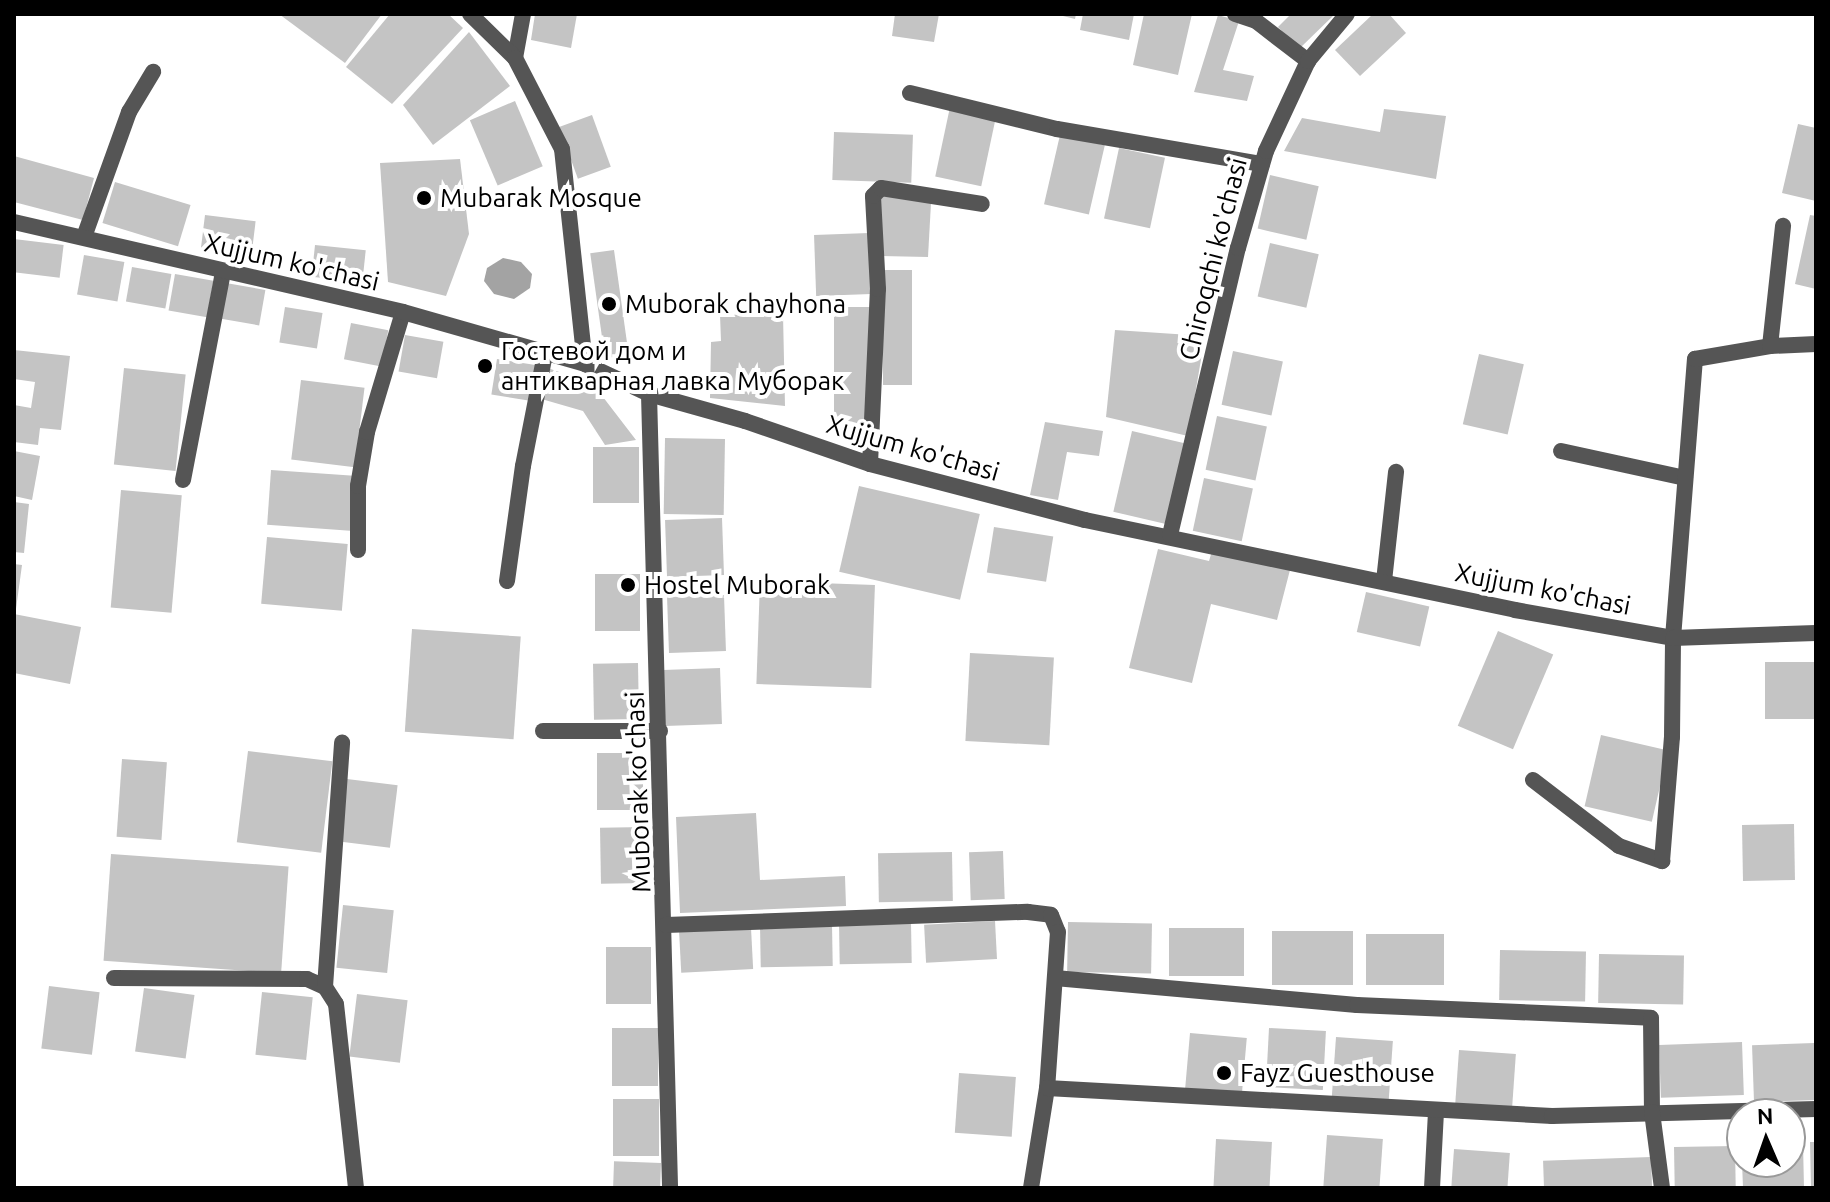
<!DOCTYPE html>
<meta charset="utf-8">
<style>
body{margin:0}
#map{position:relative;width:1830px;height:1202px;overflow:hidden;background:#fff;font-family:Ubuntu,sans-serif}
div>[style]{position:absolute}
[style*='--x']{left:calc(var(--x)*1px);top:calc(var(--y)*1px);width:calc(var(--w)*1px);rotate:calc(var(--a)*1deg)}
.water>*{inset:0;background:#a3a3a3}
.building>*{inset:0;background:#c4c4c4;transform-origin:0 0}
.lane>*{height:16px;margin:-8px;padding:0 8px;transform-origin:8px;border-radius:8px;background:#555}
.street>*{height:16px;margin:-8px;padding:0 8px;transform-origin:8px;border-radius:8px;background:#555}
.dots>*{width:22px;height:22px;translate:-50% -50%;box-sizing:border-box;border:4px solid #fff;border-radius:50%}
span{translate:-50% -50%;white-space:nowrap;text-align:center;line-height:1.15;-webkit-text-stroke:8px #fff;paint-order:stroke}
.poi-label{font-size:26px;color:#000}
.left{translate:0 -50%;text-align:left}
.street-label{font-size:26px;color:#000}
.frame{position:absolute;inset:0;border:16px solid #000;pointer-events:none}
.north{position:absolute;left:1726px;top:1098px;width:80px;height:80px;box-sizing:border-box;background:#fff;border:2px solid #999;border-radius:50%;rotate:358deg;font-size:22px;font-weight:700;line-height:32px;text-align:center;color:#000}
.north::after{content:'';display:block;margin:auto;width:28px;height:36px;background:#000;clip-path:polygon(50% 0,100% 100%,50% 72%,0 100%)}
</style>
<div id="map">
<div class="water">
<div style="clip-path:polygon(503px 258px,521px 262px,532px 274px,530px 288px,514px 299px,494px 294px,484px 281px,487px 268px)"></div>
</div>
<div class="building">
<div style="clip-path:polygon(279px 14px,382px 14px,345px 63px)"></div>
<div style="clip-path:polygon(390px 14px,448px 14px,463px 28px,392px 104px,346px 67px)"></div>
<div style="clip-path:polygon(535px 14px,577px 14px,571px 48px,531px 40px)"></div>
<div style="clip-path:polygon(895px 14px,939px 14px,934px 42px,892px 36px)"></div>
<div style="clip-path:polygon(1055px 14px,1076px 14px,1075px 19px)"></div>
<div style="clip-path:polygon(1083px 14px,1134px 14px,1129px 40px,1080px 30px)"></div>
<div style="clip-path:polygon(1144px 14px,1192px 14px,1178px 75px,1133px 65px)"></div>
<div style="clip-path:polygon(1291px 14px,1335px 14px,1299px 49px,1278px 27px)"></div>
<div style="clip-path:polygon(1373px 14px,1389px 14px,1406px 33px,1360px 76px,1335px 50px)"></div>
<div style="clip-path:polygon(1218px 15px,1239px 21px,1223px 70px,1254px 76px,1247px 101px,1194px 92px)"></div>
<div style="clip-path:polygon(469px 32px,510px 86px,433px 145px,403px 105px)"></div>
<div style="left:515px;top:101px;width:71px;height:49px;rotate:67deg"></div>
<div style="left:950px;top:107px;width:47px;height:71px;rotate:12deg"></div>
<div style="clip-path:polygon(1384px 109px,1446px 116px,1436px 179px,1284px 151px,1302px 118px,1380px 132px)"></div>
<div style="left:592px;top:115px;width:55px;height:35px;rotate:70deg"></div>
<div style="clip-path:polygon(1798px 124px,1816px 128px,1816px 201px,1782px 193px)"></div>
<div style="left:834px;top:132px;width:79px;height:48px;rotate:2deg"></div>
<div style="left:1060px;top:135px;width:46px;height:71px;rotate:13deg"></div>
<div style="left:1119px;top:148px;width:47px;height:72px;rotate:12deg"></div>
<div style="clip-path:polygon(14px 156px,94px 178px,83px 220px,14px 202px)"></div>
<div style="clip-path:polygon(460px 159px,469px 234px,446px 296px,388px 282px,380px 163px)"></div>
<div style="left:1270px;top:175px;width:50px;height:55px;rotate:13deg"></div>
<div style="left:115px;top:182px;width:79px;height:43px;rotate:17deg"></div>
<div style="clip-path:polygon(880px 195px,931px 203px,928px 257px,881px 256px)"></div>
<div style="left:205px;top:215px;width:51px;height:33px;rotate:7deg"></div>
<div style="clip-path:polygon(1810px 215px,1816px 216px,1816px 289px,1795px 284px)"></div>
<div style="left:869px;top:233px;width:61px;height:55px;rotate:88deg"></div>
<div style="left:14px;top:239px;width:50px;height:33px;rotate:7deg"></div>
<div style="left:1270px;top:243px;width:50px;height:55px;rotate:13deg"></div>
<div style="left:315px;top:245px;width:51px;height:32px;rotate:6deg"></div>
<div style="left:614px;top:250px;width:106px;height:24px;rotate:82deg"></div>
<div style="left:84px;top:255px;width:41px;height:40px;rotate:10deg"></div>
<div style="left:132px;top:267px;width:40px;height:35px;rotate:10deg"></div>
<div style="left:883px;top:270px;width:29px;height:115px"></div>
<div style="left:175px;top:274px;width:39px;height:37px;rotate:10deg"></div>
<div style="left:226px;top:283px;width:40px;height:36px;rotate:10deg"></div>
<div style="left:285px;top:307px;width:38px;height:36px;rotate:9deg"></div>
<div style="left:834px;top:307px;width:36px;height:126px"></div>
<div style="clip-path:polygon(783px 314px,785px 406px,710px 398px,711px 342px,721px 341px,720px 315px)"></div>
<div style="left:351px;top:323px;width:38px;height:37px;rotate:11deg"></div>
<div style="clip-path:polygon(1115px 330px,1205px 336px,1188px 436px,1106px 417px)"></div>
<div style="left:405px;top:335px;width:39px;height:37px;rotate:10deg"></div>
<div style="clip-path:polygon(14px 350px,70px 356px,61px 430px,40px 428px,38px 445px,14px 442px,14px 405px,31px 408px,35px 382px,14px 379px)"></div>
<div style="left:1233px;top:351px;width:51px;height:55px;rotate:12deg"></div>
<div style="left:1479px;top:354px;width:46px;height:72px;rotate:13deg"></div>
<div style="left:497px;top:359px;width:39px;height:36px;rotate:9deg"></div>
<div style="clip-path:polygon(545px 367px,593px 384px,636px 440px,605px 445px,583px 411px,538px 398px)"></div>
<div style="left:124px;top:368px;width:62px;height:97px;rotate:6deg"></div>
<div style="left:301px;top:380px;width:64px;height:80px;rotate:7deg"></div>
<div style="left:1217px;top:416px;width:51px;height:55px;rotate:12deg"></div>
<div style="clip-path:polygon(1045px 422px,1103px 431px,1099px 456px,1067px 452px,1058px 500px,1030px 495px)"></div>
<div style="left:1132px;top:431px;width:54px;height:83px;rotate:13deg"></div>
<div style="left:725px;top:439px;width:76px;height:60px;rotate:91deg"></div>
<div style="left:639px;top:447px;width:56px;height:46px;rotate:90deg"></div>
<div style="clip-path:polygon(14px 451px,40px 456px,32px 500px,14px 496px)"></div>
<div style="left:271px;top:470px;width:83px;height:55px;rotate:4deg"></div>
<div style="left:1204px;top:478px;width:50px;height:54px;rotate:12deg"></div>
<div style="left:859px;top:486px;width:124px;height:88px;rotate:13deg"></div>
<div style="left:121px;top:490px;width:61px;height:118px;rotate:5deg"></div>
<div style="clip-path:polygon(14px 502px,29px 504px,24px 553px,14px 552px)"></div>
<div style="left:722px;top:518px;width:57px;height:57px;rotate:88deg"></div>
<div style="left:994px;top:527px;width:60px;height:46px;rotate:9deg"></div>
<div style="left:267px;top:537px;width:81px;height:67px;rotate:5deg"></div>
<div style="clip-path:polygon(1158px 549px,1209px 561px,1212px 551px,1290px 570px,1277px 620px,1211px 604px,1192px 683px,1129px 668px)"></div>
<div style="clip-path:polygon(14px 564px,22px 565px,16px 609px,14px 609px)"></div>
<div style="left:595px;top:574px;width:45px;height:57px"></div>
<div style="left:760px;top:581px;width:115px;height:103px;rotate:2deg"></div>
<div style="left:1366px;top:592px;width:65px;height:41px;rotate:13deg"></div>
<div style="left:724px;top:595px;width:56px;height:57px;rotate:88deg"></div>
<div style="clip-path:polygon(14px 614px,81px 627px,70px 684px,14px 673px)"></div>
<div style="left:412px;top:629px;width:109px;height:103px;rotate:4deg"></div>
<div style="left:1498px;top:631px;width:60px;height:103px;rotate:23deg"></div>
<div style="left:970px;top:653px;width:84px;height:88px;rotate:3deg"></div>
<div style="left:1816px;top:662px;width:57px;height:51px;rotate:90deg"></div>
<div style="left:638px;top:663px;width:56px;height:45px;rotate:89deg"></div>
<div style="left:720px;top:668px;width:56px;height:57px;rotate:88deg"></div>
<div style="left:1601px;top:735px;width:69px;height:73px;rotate:13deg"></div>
<div style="left:248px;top:751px;width:85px;height:92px;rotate:7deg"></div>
<div style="left:597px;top:753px;width:46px;height:57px"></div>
<div style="left:122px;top:759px;width:45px;height:78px;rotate:4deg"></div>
<div style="left:347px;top:779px;width:51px;height:63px;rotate:7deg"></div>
<div style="clip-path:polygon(756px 813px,760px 880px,845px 876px,846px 906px,680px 913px,676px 817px)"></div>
<div style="left:1794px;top:824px;width:56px;height:52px;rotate:89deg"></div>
<div style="left:646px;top:827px;width:56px;height:46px;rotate:89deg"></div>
<div style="left:1003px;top:851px;width:48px;height:34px;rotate:88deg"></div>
<div style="left:952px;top:852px;width:49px;height:74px;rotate:89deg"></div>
<div style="left:111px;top:854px;width:178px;height:107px;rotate:4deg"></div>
<div style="left:343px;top:905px;width:51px;height:63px;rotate:6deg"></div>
<div style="left:995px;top:921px;width:38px;height:71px;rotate:87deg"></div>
<div style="left:911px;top:922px;width:41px;height:72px;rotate:89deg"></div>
<div style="left:1068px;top:922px;width:84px;height:50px;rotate:1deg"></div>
<div style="left:832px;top:924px;width:42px;height:72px;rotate:89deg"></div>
<div style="left:751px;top:928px;width:41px;height:72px;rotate:87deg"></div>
<div style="left:1169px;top:928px;width:75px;height:48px"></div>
<div style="left:1272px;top:931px;width:81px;height:54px"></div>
<div style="left:1366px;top:934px;width:78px;height:51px"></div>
<div style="left:606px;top:947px;width:45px;height:57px"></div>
<div style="left:1500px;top:950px;width:86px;height:50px;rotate:1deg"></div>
<div style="left:1599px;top:954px;width:85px;height:49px;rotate:1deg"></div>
<div style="left:49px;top:986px;width:51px;height:63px;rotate:7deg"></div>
<div style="left:144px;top:988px;width:51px;height:64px;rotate:8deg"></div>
<div style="left:262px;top:992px;width:51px;height:63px;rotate:6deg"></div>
<div style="left:357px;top:994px;width:51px;height:63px;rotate:7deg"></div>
<div style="left:658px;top:1028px;width:58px;height:46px;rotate:90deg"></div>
<div style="left:1269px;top:1028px;width:57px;height:59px;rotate:3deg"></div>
<div style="left:1190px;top:1033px;width:57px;height:60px;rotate:5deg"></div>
<div style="left:1336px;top:1037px;width:57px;height:60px;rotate:4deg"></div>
<div style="left:1742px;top:1042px;width:53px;height:83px;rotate:88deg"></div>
<div style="left:1814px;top:1043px;width:57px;height:62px;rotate:88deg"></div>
<div style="left:1459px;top:1050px;width:57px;height:60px;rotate:4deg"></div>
<div style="left:959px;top:1073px;width:57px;height:60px;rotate:4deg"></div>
<div style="left:613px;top:1099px;width:46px;height:57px"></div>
<div style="left:1327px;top:1135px;width:56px;height:53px;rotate:4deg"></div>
<div style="left:1216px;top:1139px;width:56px;height:49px;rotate:3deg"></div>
<div style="clip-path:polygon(1810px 1142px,1816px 1142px,1816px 1188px,1811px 1188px)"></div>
<div style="clip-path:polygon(1803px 1143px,1804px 1188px,1743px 1188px,1742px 1162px,1790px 1162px,1790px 1144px)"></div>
<div style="left:1735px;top:1146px;width:42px;height:61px;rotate:89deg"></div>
<div style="left:1454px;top:1149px;width:56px;height:39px;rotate:4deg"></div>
<div style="left:1651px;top:1157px;width:31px;height:108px;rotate:88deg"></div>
<div style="left:661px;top:1163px;width:25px;height:47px;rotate:92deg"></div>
</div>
<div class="lane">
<div style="--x:515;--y:58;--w:45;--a:-79.7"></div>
<div style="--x:910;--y:93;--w:151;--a:13.8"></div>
<div style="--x:1057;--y:129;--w:208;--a:9.7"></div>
<div style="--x:84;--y:237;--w:133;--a:-70.2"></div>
<div style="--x:129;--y:112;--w:47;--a:-59"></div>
<div style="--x:1770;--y:346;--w:121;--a:-83.8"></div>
<div style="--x:1561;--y:451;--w:127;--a:12.3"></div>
<div style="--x:870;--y:464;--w:175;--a:-87.4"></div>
<div style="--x:878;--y:289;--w:93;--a:-93.1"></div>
<div style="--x:873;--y:196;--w:11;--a:-45"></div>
<div style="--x:881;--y:188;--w:102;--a:9"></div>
<div style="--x:183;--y:480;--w:212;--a:-79.1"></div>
<div style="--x:358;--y:550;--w:64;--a:-90"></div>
<div style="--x:358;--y:486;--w:55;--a:-80.5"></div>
<div style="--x:367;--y:432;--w:125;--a:-73.3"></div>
<div style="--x:507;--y:581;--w:116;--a:-82.1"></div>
<div style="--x:523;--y:466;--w:114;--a:-78.9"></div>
<div style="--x:1384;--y:581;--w:110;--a:-83.7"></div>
<div style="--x:543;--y:731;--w:117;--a:0"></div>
<div style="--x:1533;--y:780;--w:108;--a:37.5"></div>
<div style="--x:1619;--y:846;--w:46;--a:19.2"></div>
<div style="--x:1662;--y:861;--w:124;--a:-85.4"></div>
<div style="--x:1672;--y:737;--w:99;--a:-89.4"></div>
<div style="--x:1673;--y:638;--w:280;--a:-85.5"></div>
<div style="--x:1695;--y:359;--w:76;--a:-9.8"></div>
<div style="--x:1770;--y:346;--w:46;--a:-2.5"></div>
<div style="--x:1055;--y:978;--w:303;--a:5.1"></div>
<div style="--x:1357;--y:1005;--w:294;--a:2.5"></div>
<div style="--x:1651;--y:1018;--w:94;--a:89.4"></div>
<div style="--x:1432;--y:1188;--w:77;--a:-87"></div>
</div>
<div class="street">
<div style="--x:470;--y:14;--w:63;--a:44.4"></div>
<div style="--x:515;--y:58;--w:102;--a:62.7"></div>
<div style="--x:562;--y:149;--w:216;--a:83.9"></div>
<div style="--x:1235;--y:14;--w:22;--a:18"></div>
<div style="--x:1256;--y:21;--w:66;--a:37.6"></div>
<div style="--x:14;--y:222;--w:399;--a:13"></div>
<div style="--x:403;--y:312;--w:189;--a:15.9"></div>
<div style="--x:585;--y:364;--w:71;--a:25.1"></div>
<div style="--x:649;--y:394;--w:100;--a:15.7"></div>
<div style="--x:745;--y:421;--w:132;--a:19"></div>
<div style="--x:870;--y:464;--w:222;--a:14.6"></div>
<div style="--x:1085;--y:520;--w:439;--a:11.8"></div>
<div style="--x:1515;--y:610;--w:160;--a:10"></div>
<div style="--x:1673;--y:638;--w:143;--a:-2"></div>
<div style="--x:649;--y:394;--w:794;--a:88.48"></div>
<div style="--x:1170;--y:535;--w:295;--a:-76.7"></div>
<div style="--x:1238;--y:248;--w:101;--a:-73.9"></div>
<div style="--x:1266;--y:151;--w:99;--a:-65"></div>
<div style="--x:1308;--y:61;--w:61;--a:-50.3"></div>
<div style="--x:666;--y:925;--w:362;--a:-2.1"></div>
<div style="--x:1028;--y:912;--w:23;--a:7"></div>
<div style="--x:1051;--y:915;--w:18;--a:68"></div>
<div style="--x:1058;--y:932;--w:156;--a:94"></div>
<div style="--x:1047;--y:1088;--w:101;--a:99.1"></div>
<div style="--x:114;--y:978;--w:193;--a:0.3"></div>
<div style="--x:307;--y:979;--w:20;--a:24"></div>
<div style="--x:325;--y:987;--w:20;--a:57"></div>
<div style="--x:336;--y:1004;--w:185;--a:83.8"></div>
<div style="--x:325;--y:987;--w:245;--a:-86"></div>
<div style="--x:1047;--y:1088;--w:506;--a:3.17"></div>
<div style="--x:1552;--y:1116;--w:264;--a:-1.5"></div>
<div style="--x:1652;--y:1112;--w:77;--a:82.5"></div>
</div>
<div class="dots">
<div style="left:424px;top:198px;background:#000"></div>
<div style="left:609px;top:304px;background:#000"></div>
<div style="left:485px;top:366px;background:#000"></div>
<div style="left:628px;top:585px;background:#000"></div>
<div style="left:1224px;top:1073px;background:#000"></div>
</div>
<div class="poi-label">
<span class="left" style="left:440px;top:198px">Mubarak Mosque</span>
<span class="left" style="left:625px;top:304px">Muborak chayhona</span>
<span class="left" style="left:501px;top:366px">Гостевой дом и<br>антикварная лавка Муборак</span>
<span class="left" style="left:644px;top:585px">Hostel Muborak</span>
<span class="left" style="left:1240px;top:1073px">Fayz Guesthouse</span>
</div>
<div class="street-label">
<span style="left:1213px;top:259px;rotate:-76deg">Chiroqchi ko'chasi</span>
<span style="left:292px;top:262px;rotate:13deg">Xujjum ko'chasi</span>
<span style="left:913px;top:448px;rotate:16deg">Xujjum ko'chasi</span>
<span style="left:1543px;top:589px;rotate:11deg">Xujjum ko'chasi</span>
<span style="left:638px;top:792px;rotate:-92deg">Muborak ko'chasi</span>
</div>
<div class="frame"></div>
<div class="north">N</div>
</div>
